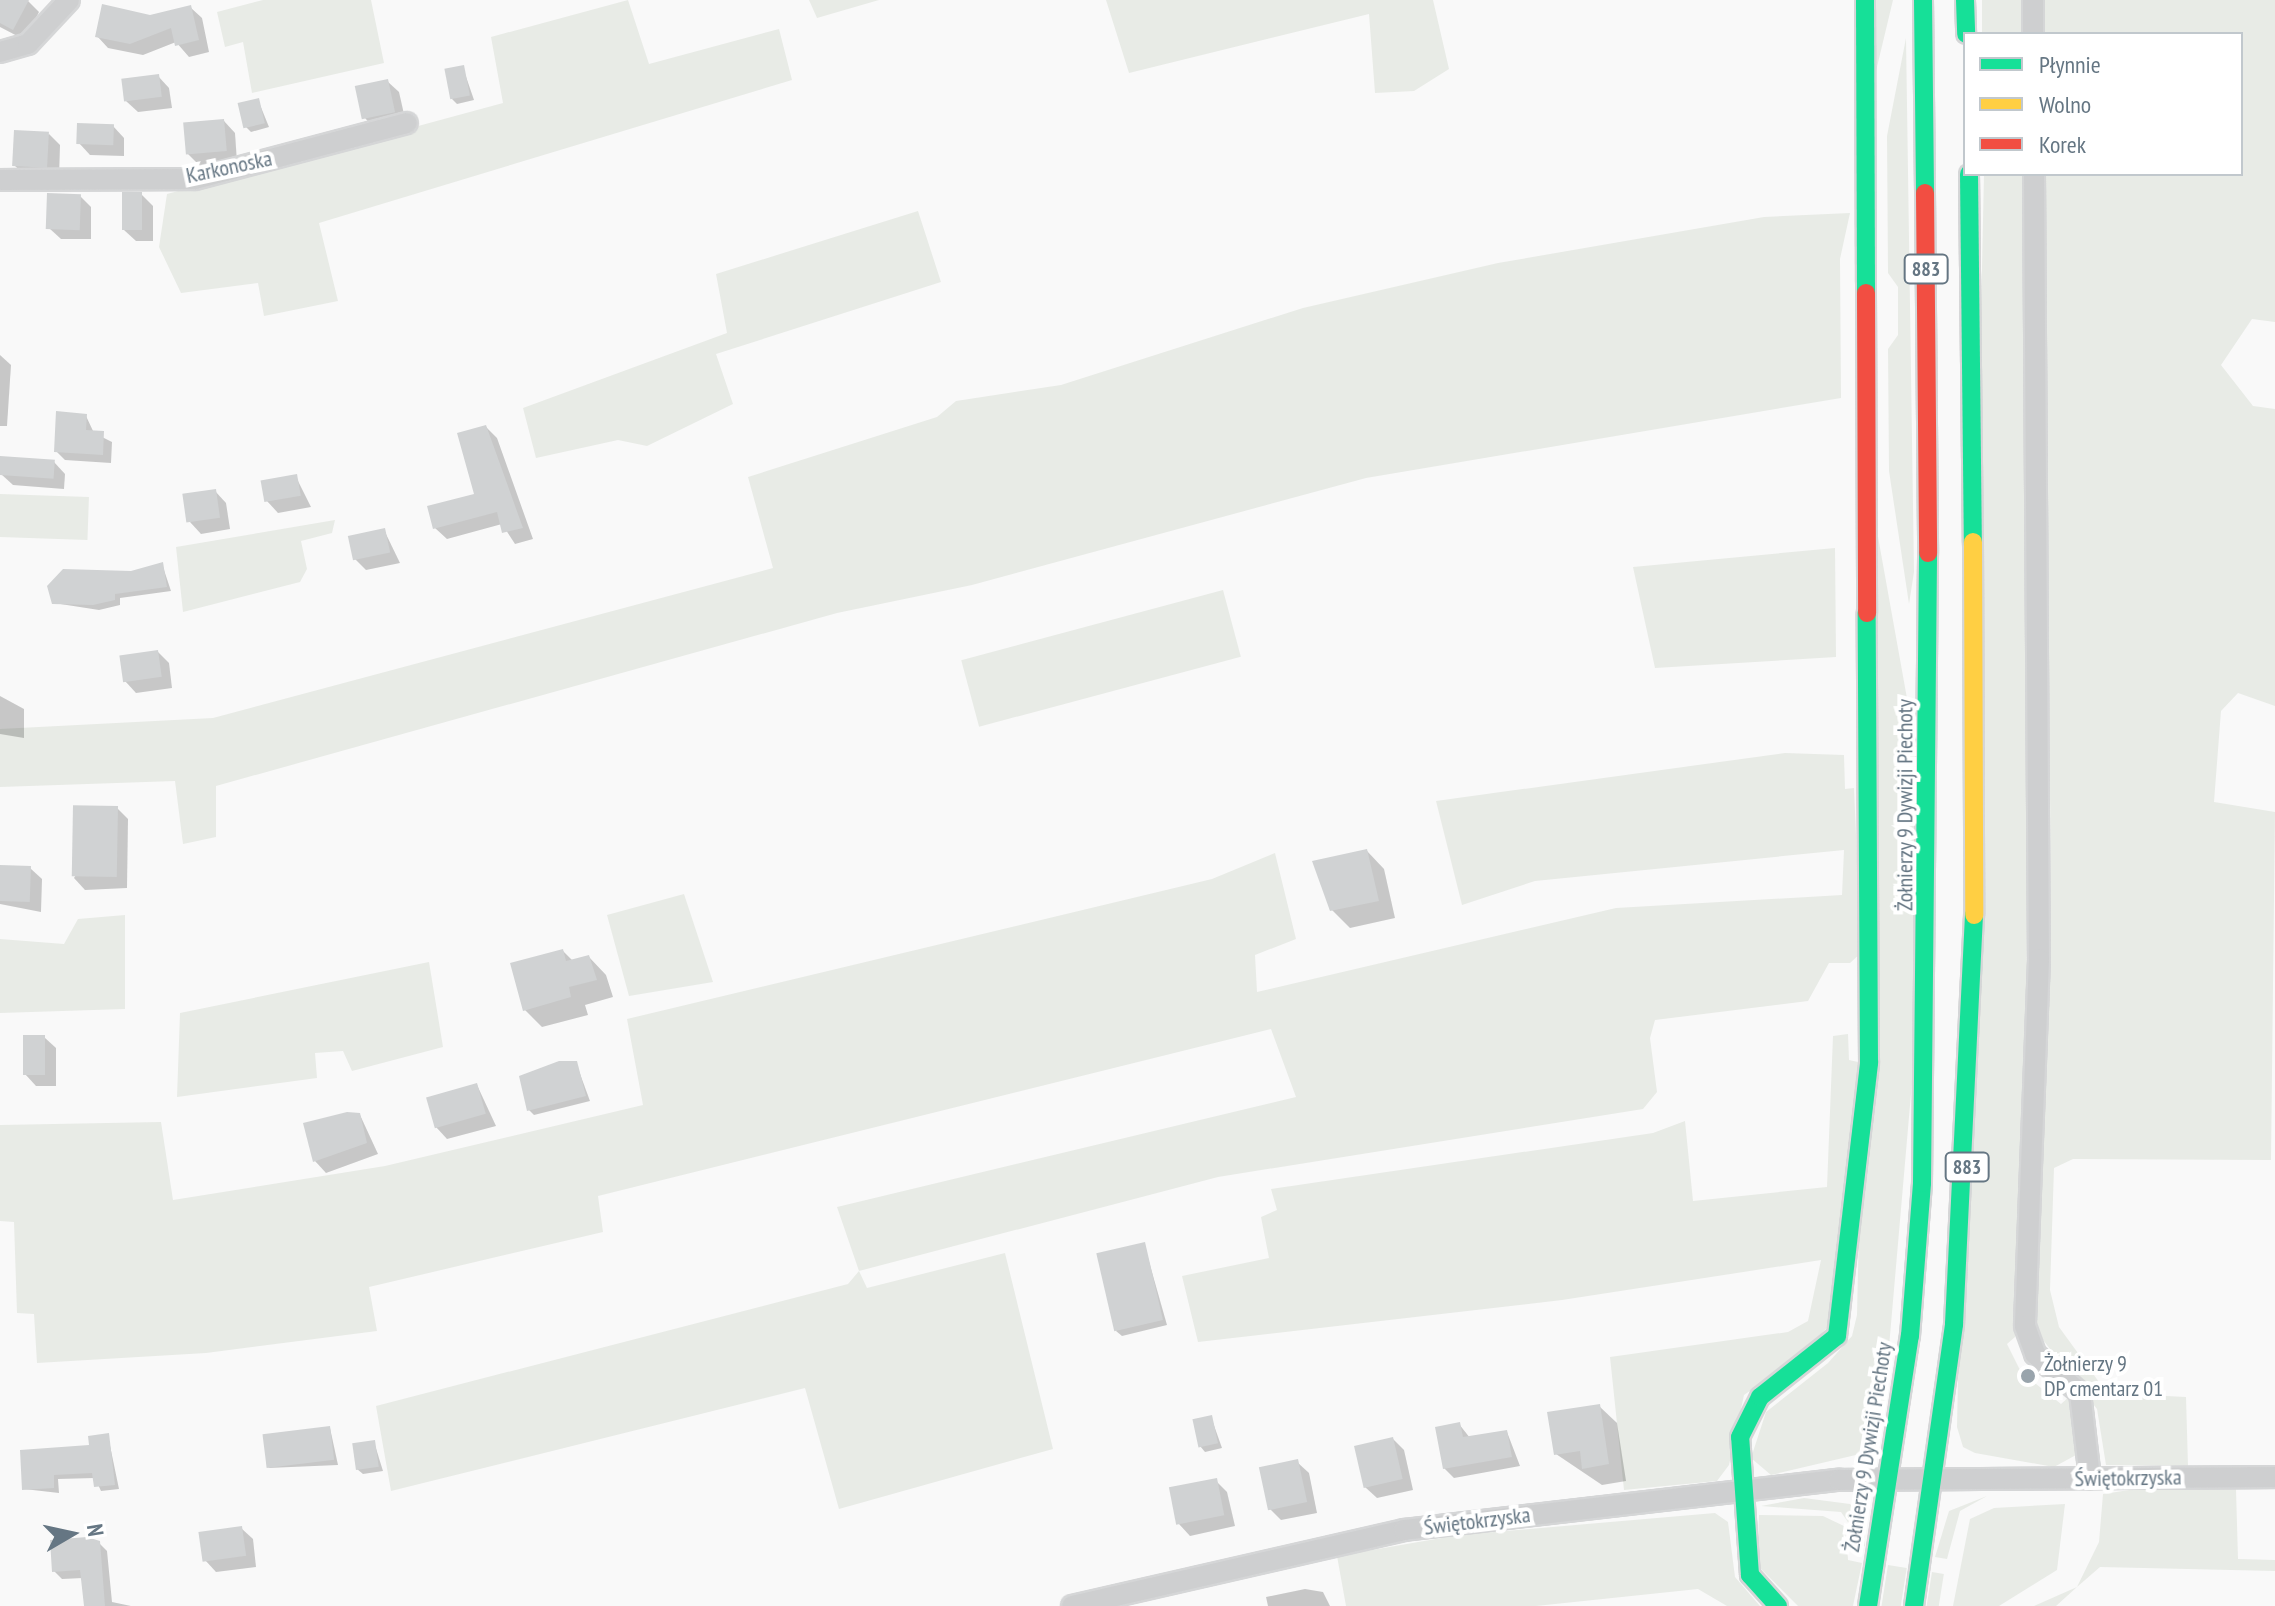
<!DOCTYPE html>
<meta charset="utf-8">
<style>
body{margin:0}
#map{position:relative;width:2275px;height:1606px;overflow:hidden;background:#f9f9f9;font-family:"PT Sans Narrow",sans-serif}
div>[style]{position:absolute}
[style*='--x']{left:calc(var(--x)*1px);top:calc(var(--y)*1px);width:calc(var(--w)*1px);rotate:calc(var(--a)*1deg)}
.green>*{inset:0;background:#e8ebe6;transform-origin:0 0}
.shadow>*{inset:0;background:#0003}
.building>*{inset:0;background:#d0d2d3;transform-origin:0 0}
.roads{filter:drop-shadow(2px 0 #d5d6d7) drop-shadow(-2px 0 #d5d6d7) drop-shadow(0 2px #d5d6d7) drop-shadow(0 -2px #d5d6d7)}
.street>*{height:20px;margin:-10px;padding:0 10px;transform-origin:10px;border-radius:10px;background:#cecfd0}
.fast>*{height:18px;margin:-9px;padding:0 9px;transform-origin:9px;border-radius:9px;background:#16e098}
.slow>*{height:18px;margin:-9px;padding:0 9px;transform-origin:9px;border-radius:9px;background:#ffcf43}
.jam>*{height:18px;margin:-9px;padding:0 9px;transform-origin:9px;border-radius:9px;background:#f24e42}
.dots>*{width:22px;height:22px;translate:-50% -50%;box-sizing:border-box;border:4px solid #fff;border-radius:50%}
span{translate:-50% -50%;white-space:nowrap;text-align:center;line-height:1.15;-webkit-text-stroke:8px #fff;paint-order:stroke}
.shield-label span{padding:2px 6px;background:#fff;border:2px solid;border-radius:6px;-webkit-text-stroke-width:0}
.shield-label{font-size:20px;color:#657683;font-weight:700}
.street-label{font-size:22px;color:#657683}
.poi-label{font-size:22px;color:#657683}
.left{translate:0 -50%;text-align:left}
.legend{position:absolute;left:1963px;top:32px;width:280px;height:144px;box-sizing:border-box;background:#fff;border:2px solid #c1c8cd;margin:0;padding:10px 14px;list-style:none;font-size:24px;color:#657683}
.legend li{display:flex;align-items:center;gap:16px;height:40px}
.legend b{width:40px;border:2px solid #c1c8cd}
.north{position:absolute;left:32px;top:1494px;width:80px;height:80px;-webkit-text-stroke:6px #fff;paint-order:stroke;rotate:81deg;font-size:22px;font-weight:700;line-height:32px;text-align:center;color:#657683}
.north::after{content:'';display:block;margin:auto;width:28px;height:36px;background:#657683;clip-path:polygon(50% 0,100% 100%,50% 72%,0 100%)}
</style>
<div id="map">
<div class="green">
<div style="clip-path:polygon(263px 0,371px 0,384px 63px,252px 93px,243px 42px,225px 47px,217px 12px)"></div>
<div style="clip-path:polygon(628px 0,649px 64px,779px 29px,792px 80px,319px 223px,338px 301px,264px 316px,258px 283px,181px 293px,159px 247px,167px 194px,503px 103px,491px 37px)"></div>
<div style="clip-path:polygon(809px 0,879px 0,817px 18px)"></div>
<div style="clip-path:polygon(1106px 0,1433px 0,1449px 69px,1414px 91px,1375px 93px,1369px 14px,1129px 73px)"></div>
<div style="clip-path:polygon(1872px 0,1893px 0,1871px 92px)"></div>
<div style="left:1982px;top:0;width:42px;height:34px"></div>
<div style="clip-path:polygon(2045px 0,2275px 0,2275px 322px,2252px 319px,2221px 365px,2253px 406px,2275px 409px,2275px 706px,2238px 693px,2221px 711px,2214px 802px,2275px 812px,2271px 1160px,2073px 1159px,2054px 1168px,2050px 1290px,2059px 1327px,2107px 1393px,2186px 1397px,2188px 1466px,2106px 1465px,2097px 1409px,2036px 1331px,2051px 899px,2044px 174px,2241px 174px,2241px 34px,2044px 34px)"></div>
<div style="clip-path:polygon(1906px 38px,1914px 572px,1909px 604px,1889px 471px,1888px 349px,1898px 335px,1898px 287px,1888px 273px,1887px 136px)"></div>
<div style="clip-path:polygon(1984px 174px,2025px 174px,2027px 1096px,2015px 1337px,2007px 1344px,2021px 1372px,2061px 1404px,2070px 1396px,2076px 1455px,2054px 1467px,1975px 1453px,1963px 1447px,1957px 1427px)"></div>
<div style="clip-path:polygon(918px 211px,941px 282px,716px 354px,733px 404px,647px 446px,618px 440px,536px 458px,523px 408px,727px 333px,716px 274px)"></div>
<div style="clip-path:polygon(1850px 213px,1840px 259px,1841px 398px,1366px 478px,972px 585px,837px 613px,216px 786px,216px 837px,183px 844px,175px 781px,0 787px,0 729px,213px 718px,773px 568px,748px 477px,937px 417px,956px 401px,1061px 385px,1303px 308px,1498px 263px,1764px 217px)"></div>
<div style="left:0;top:494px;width:89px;height:43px;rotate:2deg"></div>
<div style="clip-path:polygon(335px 520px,332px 533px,301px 541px,307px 569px,300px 582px,183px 612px,176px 547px)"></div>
<div style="clip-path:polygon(1875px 520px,1915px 743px,1913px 1071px,1883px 1416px,1877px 1439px,1860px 1454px,1771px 1475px,1751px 1458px,1766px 1412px,1828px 1363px,1852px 1336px,1857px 1315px)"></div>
<div style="clip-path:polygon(1835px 548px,1836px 657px,1655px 668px,1633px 567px)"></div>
<div style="left:1223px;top:590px;width:69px;height:271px;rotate:75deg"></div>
<div style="clip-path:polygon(1785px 753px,1844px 755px,1845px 789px,1854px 788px,1861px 953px,1850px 963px,1829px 963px,1808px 1001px,1655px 1020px,1650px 1038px,1657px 1092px,1643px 1109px,1218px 1177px,859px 1271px,867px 1288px,1005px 1253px,1053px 1449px,839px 1509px,805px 1388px,391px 1491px,376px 1406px,848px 1284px,859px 1271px,837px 1207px,1296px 1097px,1271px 1029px,598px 1196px,603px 1232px,369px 1287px,377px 1331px,206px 1353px,37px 1363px,34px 1314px,17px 1313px,14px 1222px,0 1221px,0 1125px,161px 1122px,173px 1200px,385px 1166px,643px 1105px,627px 1019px,1212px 879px,1275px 853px,1296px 939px,1255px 955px,1257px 992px,1616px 908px,1842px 895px,1844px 850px,1535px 881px,1462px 905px,1436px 801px)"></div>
<div style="clip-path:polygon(684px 894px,713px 982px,629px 996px,607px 915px)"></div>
<div style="clip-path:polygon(125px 915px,125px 1009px,0 1013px,0 939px,64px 944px,78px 919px)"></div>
<div style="clip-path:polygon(429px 962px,443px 1047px,352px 1071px,343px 1051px,315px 1053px,317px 1078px,177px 1097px,180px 1013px)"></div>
<div style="clip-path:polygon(1848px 1034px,1849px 1060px,1858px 1062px,1831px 1323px,1807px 1351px,1744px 1395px,1729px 1465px,1717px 1481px,1624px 1490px,1610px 1357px,1788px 1332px,1808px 1321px,1821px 1260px,1562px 1300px,1198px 1342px,1182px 1276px,1269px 1258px,1261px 1217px,1277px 1210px,1271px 1189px,1653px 1133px,1685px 1121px,1693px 1201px,1827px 1187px,1833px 1036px)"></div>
<div style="clip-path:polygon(2149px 1487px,2236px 1489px,2238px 1559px,2275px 1560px,2275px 1571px,2100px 1567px,2077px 1587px,2056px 1606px,2034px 1606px,2077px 1587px,2099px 1542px,2103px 1494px)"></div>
<div style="clip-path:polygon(1987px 1496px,1960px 1511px,1947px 1559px,1935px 1557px,1949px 1511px)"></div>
<div style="clip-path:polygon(1804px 1498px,1850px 1504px,1863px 1517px,1865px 1547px,1841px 1512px,1761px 1506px)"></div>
<div style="clip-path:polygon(2065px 1504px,2057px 1570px,1999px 1606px,1953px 1606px,1970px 1519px,1994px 1508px)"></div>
<div style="clip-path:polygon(1715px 1513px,1728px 1522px,1735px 1577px,1760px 1606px,1727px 1606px,1698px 1589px,1536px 1606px,1346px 1606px,1337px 1556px,1459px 1535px)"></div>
<div style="clip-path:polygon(1759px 1515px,1823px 1516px,1846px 1527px,1848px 1560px,1862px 1563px,1853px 1606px,1798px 1606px,1757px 1565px)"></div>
<div style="left:1888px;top:1565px;width:19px;height:42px;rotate:9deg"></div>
<div style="left:1932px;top:1572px;width:12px;height:35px;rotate:9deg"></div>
</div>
<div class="shadow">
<div style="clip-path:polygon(0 0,27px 0,39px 12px,25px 40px,0 27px)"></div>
<div style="clip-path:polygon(190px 7px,202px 18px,209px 52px,189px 57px,176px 42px,143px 55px,108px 48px,97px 36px)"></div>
<div style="clip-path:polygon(463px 68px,474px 100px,457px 104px,452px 99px)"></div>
<div style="clip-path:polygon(158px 76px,169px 88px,172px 108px,138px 112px,126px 101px)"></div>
<div style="clip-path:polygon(387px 81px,399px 92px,406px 123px,376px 130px,365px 118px)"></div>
<div style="clip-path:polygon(258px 100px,269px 127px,251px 132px,246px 127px)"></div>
<div style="clip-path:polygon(224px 121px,235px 133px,237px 162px,199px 165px,187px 153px)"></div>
<div style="clip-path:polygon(113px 126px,124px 138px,124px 156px,90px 155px,79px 143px)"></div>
<div style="clip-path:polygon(49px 134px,60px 145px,59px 177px,26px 176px,14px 165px)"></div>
<div style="clip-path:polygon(141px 194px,153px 206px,153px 241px,136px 241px,124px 230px)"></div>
<div style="clip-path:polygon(80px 196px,91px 207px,91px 239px,61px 239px,49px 228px)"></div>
<div style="clip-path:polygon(0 355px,11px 365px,7px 426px,0 426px)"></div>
<div style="clip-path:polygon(86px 416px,94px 433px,112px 442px,111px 463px,65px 460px,56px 451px)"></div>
<div style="clip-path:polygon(486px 427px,497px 438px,533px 539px,515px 544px,502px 524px,447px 539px,435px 528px,477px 495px)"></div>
<div style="clip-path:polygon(54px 462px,65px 474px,64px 489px,13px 485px,1px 474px)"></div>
<div style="clip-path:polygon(296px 477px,311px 507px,278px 513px,267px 501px)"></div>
<div style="clip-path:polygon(215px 491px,226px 503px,230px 529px,201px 534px,190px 522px)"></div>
<div style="clip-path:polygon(384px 530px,400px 563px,366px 570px,355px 559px)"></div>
<div style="clip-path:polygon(162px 564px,171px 591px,120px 598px,120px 605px,99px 610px,54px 603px)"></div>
<div style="clip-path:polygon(158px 652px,169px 663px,172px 688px,136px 693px,125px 681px)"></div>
<div style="clip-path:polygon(0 696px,24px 709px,24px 738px,0 734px)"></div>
<div style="clip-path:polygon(117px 808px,128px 819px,127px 888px,85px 890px,74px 878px)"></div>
<div style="clip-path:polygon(1367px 851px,1384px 869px,1395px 918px,1350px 928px,1332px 910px,1314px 863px)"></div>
<div style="clip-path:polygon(0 867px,30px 868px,42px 879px,41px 912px,0 904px)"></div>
<div style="clip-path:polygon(563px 951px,573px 961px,589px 957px,606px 975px,613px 997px,585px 1005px,588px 1015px,542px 1027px,525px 1010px)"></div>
<div style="clip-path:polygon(44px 1037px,56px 1048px,56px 1086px,36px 1086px,25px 1074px)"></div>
<div style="clip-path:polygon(576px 1063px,590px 1101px,534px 1115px,529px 1110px)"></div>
<div style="clip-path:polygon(477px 1085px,496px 1126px,447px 1139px,436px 1127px)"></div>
<div style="clip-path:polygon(360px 1115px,378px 1154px,326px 1173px,315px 1161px,306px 1125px)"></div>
<div style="clip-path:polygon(1144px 1244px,1167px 1325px,1122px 1336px,1116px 1331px)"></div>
<div style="clip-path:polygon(1599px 1406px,1617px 1423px,1626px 1481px,1602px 1485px,1556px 1454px)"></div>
<div style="clip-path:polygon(1211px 1417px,1222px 1448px,1205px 1452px,1200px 1446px)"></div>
<div style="clip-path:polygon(1459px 1424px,1470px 1438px,1507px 1432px,1520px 1466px,1454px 1478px,1444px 1468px)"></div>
<div style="clip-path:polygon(330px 1428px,338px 1465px,268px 1468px)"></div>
<div style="clip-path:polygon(108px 1436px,119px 1489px,101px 1491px,95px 1478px,58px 1479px,59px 1493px,24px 1489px)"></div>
<div style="clip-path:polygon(1393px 1439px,1404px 1450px,1413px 1490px,1377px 1498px,1365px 1487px)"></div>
<div style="clip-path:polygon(374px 1442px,383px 1471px,363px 1474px,357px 1469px)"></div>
<div style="clip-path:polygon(1297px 1462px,1309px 1473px,1317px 1513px,1281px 1520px,1270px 1509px)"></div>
<div style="clip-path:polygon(1216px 1481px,1227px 1492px,1235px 1526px,1190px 1536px,1179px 1524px)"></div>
<div style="clip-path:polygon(241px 1528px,253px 1539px,256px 1567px,216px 1572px,205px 1560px)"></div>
<div style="clip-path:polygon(99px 1543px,107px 1551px,112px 1602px,131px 1606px,86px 1606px,83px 1578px,62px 1579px,54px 1571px)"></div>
<div style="clip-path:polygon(1305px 1589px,1323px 1592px,1330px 1606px,1268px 1606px,1266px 1597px)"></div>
</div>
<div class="building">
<div style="clip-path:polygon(0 0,29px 0,13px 30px,0 23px)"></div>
<div style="clip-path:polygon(102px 4px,150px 15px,191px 5px,199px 40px,175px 46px,171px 28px,130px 44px,95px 37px)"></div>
<div style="left:464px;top:65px;width:31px;height:20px;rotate:79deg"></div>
<div style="left:159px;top:74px;width:23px;height:38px;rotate:83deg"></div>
<div style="left:388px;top:79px;width:34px;height:34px;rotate:78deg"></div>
<div style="left:259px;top:98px;width:26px;height:22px;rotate:77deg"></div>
<div style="left:224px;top:119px;width:32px;height:41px;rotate:85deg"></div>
<div style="left:77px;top:123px;width:37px;height:21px;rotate:2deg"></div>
<div style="left:14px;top:130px;width:35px;height:36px;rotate:3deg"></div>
<div style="left:122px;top:192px;width:20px;height:38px"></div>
<div style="left:47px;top:193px;width:34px;height:36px;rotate:2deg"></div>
<div style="clip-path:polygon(56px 411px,87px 414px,86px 430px,104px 431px,103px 455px,54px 452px)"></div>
<div style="clip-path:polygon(486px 425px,523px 528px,502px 533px,497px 512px,433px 529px,427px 506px,474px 494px,457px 433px)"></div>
<div style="left:0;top:456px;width:55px;height:19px;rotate:4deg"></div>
<div style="left:297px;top:474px;width:22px;height:37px;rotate:80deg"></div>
<div style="left:216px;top:489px;width:29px;height:34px;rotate:82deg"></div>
<div style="left:385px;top:528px;width:25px;height:38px;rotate:78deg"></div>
<div style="clip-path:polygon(163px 562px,167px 587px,115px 594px,115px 600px,93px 605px,52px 604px,47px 586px,63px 569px,131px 571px)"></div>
<div style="left:158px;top:650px;width:27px;height:39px;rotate:82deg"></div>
<div style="left:118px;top:806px;width:71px;height:45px;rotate:91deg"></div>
<div style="clip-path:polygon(1367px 849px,1379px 901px,1330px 911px,1312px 861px)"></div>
<div style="left:0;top:865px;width:31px;height:36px;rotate:2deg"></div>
<div style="clip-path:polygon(563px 949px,566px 961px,589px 955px,597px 980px,569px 987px,571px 997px,523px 1011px,510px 963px)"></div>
<div style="left:23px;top:1035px;width:22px;height:40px"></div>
<div style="clip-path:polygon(559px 1061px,577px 1061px,586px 1096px,527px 1111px,519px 1076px)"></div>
<div style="left:477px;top:1083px;width:32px;height:53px;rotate:74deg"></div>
<div style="clip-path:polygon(347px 1112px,360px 1113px,367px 1143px,313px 1162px,303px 1123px)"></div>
<div style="left:1145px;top:1242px;width:80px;height:50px;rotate:77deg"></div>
<div style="clip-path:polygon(1600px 1404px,1609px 1464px,1582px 1469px,1580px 1451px,1554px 1455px,1547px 1412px)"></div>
<div style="left:1212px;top:1415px;width:29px;height:20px;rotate:78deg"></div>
<div style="clip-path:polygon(1460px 1422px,1463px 1437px,1507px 1430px,1512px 1457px,1443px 1469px,1435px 1427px)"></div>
<div style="left:330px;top:1426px;width:34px;height:68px;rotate:83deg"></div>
<div style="clip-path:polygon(109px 1433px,115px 1485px,94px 1487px,92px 1473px,54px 1475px,54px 1488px,22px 1490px,20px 1450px,89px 1445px,88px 1436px)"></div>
<div style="left:1393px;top:1437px;width:43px;height:40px;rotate:77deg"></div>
<div style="left:375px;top:1440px;width:27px;height:23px;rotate:82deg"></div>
<div style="left:1298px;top:1459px;width:44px;height:40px;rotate:78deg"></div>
<div style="left:1217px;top:1478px;width:38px;height:49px;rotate:79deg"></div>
<div style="left:242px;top:1526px;width:30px;height:44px;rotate:82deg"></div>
<div style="clip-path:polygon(87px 1537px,100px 1541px,105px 1606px,84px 1606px,80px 1570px,52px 1572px,50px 1540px)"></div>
</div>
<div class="roads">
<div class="street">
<div style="--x:2033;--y:0;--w:34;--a:90"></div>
<div style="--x:0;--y:52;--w:29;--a:-16"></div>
<div style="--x:28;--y:44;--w:60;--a:-47"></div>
<div style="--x:2034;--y:174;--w:785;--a:89.64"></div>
<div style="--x:2039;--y:959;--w:367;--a:92.2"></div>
<div style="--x:2025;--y:1326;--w:30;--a:70"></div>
<div style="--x:2035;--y:1354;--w:60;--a:40.9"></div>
<div style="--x:2080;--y:1393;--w:86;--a:83.3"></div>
<div style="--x:0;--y:180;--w:195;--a:-0.3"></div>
<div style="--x:195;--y:179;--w:219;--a:-14.8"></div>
<div style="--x:1072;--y:1606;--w:341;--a:-12.9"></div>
<div style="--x:1404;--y:1530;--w:438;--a:-6.6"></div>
<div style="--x:1839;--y:1480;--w:436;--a:-0.4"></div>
</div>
<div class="fast">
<div style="--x:1865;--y:0;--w:293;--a:89.8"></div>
<div style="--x:1923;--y:0;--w:193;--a:89.4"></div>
<div style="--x:1965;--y:0;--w:34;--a:88"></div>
<div style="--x:1969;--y:174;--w:368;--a:89.4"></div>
<div style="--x:1778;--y:1606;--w:42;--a:-132.1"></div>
<div style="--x:1750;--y:1575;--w:138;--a:-94.1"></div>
<div style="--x:1740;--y:1437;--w:45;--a:-63.4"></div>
<div style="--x:1760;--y:1397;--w:98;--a:-38.4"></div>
<div style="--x:1837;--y:1336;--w:275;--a:-83.3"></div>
<div style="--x:1869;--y:1063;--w:450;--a:-90.3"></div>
<div style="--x:1868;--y:1606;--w:273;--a:-81.2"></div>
<div style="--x:1910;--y:1336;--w:153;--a:-85.5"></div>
<div style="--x:1922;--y:1183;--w:630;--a:-89.45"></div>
<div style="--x:1914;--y:1606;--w:285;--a:-81.9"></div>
<div style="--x:1954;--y:1324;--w:409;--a:-87.2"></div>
</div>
<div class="slow">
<div style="--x:1973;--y:542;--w:373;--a:89.8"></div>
</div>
<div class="jam">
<div style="--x:1925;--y:193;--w:360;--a:89.5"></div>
<div style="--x:1866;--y:293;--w:320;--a:89.8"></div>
</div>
</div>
<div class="dots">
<div style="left:2028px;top:1376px;background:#99a4ac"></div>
</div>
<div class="shield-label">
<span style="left:1926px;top:269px">883</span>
<span style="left:1967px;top:1167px">883</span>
</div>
<div class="street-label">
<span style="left:229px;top:167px;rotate:-12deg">Karkonoska</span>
<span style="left:1905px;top:805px;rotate:-90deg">Żołnierzy 9 Dywizji Piechoty</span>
<span style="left:1868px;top:1447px;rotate:-81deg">Żołnierzy 9 Dywizji Piechoty</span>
<span style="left:2128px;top:1478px;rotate:-1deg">Świętokrzyska</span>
<span style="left:1477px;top:1521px;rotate:-7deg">Świętokrzyska</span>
</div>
<div class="poi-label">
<span class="left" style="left:2044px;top:1376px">Żołnierzy 9<br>DP cmentarz 01</span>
</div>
<ul class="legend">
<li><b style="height:10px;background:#16e098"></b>Płynnie</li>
<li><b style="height:10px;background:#ffcf43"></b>Wolno</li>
<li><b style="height:10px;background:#f24e42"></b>Korek</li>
</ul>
<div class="north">N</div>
</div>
